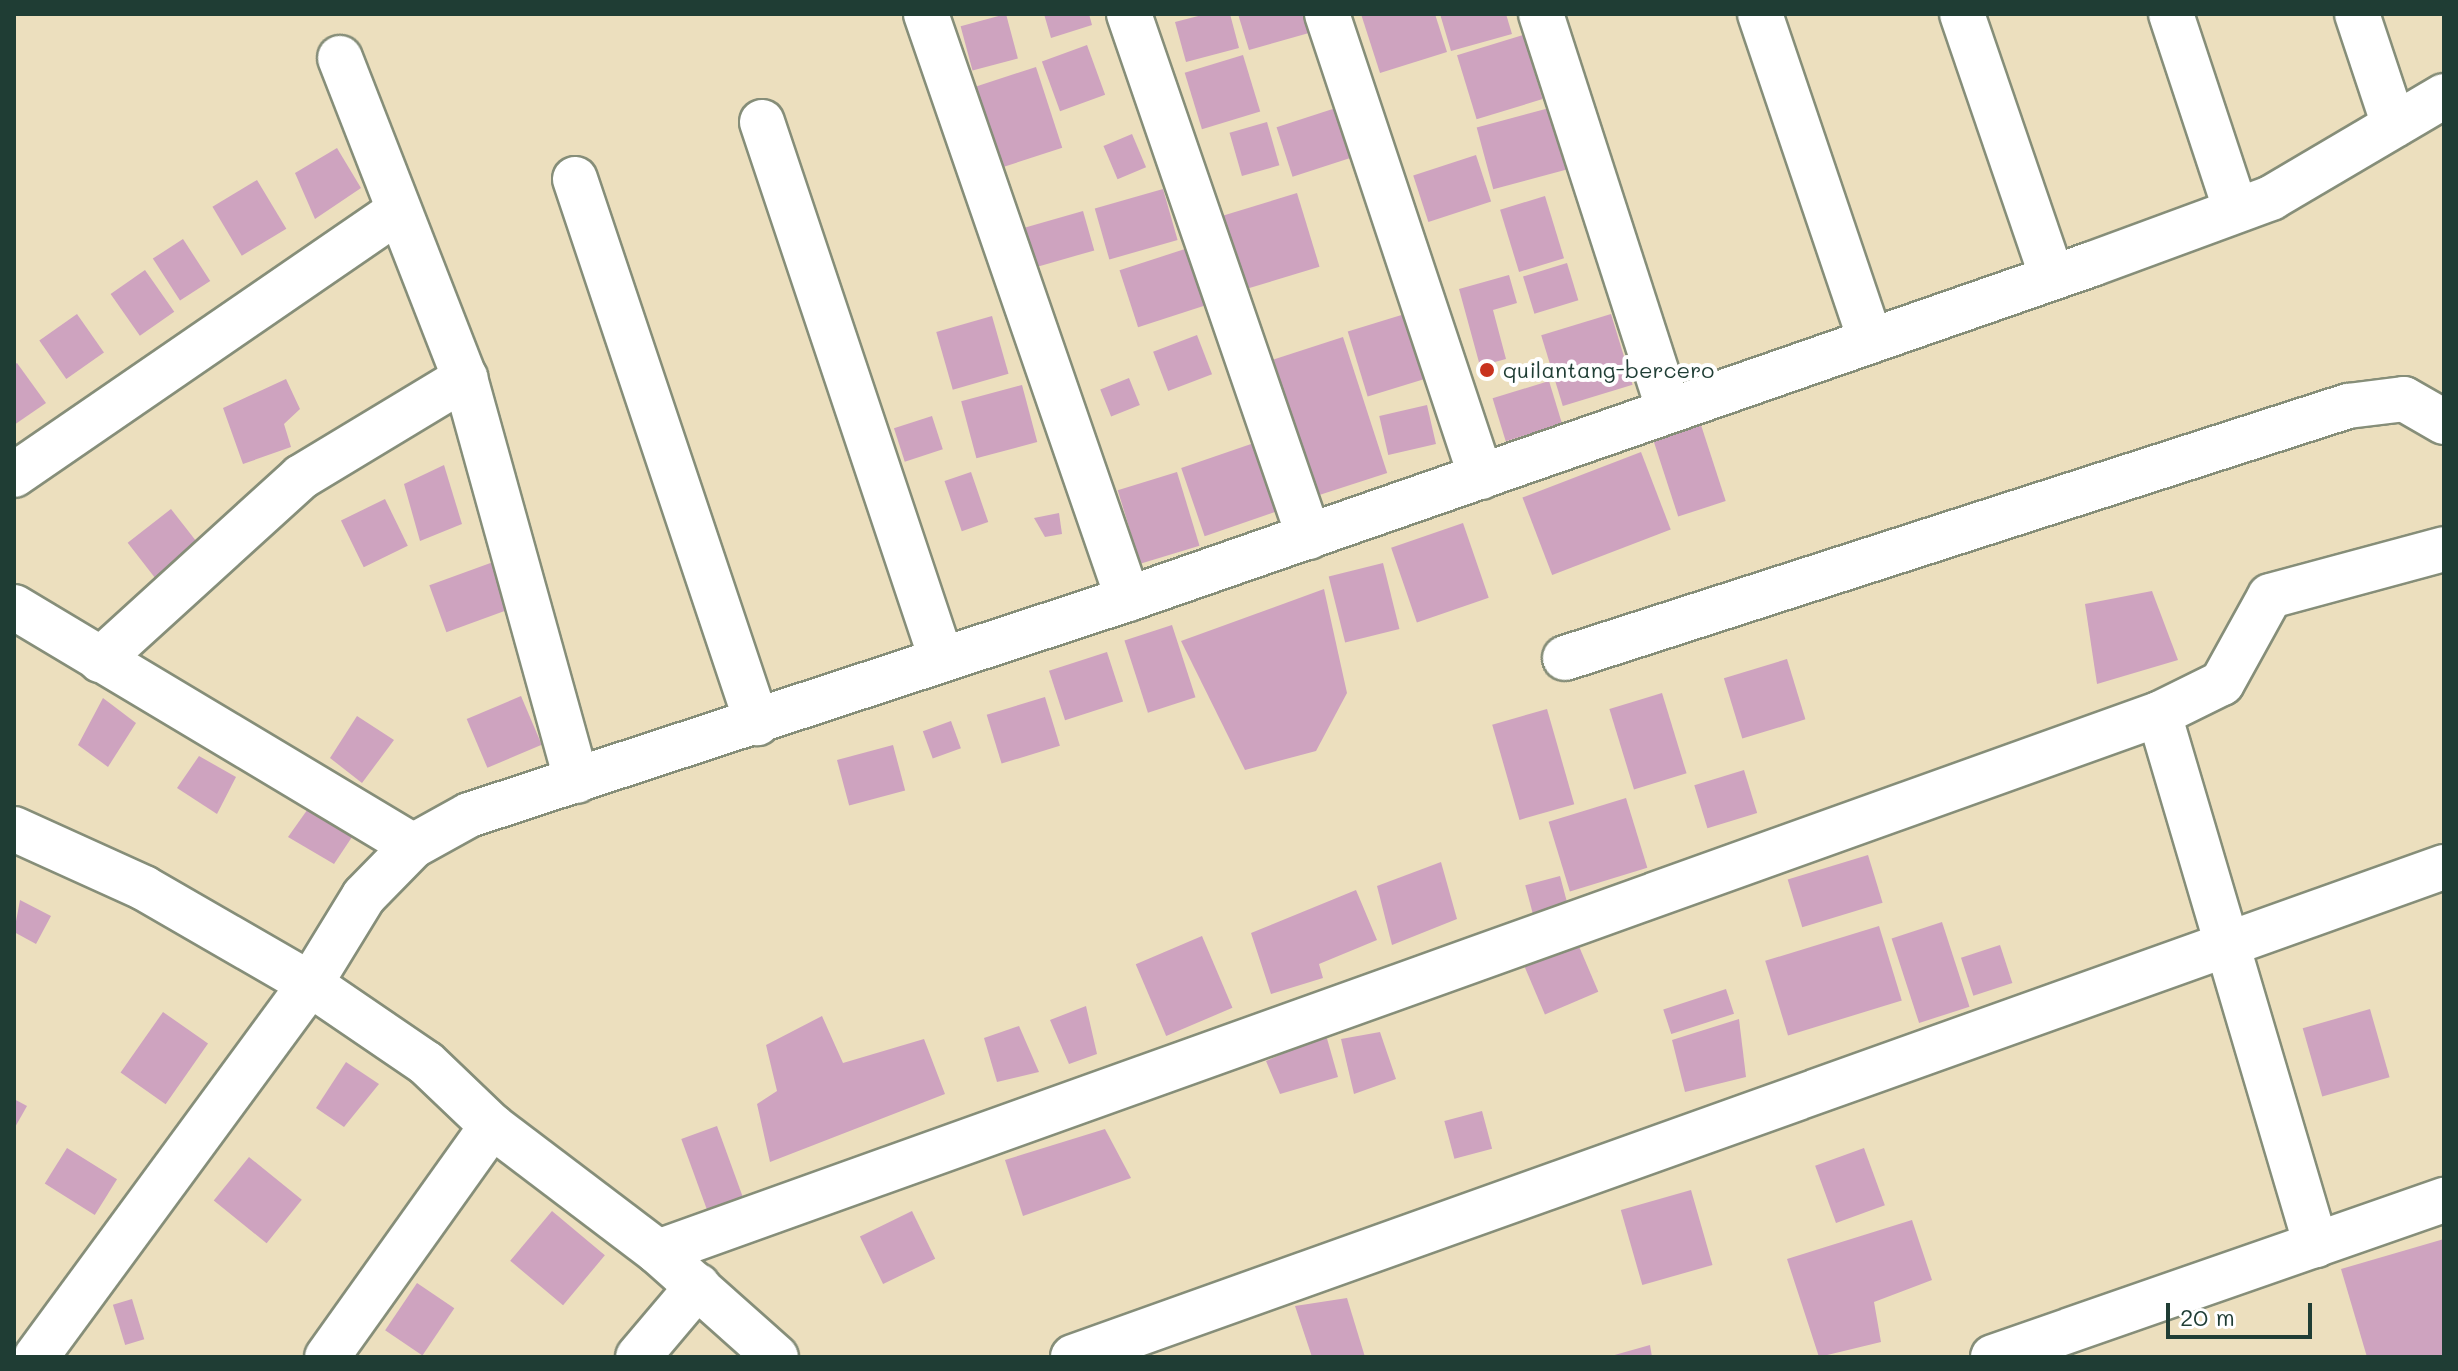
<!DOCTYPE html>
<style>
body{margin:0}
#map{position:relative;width:2458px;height:1371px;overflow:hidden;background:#ecdfbe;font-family:Mali,sans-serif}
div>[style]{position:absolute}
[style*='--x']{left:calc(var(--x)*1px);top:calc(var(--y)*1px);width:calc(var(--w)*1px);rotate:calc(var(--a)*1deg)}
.building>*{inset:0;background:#cea3bf;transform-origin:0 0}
.roads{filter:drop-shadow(2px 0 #868e79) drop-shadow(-2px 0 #868e79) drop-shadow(0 2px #868e79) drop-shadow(0 -2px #868e79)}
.street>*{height:44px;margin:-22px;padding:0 22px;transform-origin:22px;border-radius:22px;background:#fff}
.dots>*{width:22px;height:22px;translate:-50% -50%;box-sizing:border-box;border:4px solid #fff;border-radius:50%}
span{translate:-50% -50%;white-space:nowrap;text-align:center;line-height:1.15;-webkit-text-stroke:8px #fff;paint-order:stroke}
.poi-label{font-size:22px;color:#1f3d34}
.left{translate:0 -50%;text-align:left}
.frame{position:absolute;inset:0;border:16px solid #1f3d34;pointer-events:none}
.scale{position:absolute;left:2166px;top:1303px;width:146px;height:36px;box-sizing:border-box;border:4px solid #1f3d34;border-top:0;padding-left:10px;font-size:24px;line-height:28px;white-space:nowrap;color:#1f3d34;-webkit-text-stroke:6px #fff;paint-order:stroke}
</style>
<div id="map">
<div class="building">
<div style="left:1006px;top:14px;width:46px;height:47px;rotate:75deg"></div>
<div style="clip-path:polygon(1044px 14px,1089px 14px,1092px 25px,1051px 38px)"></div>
<div style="clip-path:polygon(1206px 14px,1230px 14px,1239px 48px,1186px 62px,1175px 22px)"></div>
<div style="clip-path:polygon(1238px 14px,1311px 14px,1316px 31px,1249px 50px)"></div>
<div style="clip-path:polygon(1361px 14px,1435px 14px,1447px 52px,1380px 73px)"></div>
<div style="clip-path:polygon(1440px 14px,1506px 14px,1512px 34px,1451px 51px)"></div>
<div style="left:1523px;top:35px;width:67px;height:69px;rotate:73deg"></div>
<div style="left:1087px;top:45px;width:53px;height:48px;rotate:70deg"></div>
<div style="left:1243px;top:55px;width:59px;height:61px;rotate:73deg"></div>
<div style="left:1036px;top:67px;width:85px;height:71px;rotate:72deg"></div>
<div style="left:1345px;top:105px;width:52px;height:72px;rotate:72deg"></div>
<div style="left:1553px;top:107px;width:64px;height:79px;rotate:75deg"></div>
<div style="left:1267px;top:122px;width:45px;height:39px;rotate:74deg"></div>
<div style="left:1132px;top:134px;width:36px;height:31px;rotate:67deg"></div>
<div style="clip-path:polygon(337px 148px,361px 188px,315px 219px,295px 173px)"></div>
<div style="left:1476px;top:155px;width:49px;height:66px;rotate:72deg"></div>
<div style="left:257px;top:180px;width:57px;height:52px;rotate:59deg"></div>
<div style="left:1163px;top:189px;width:53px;height:71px;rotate:74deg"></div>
<div style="left:1297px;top:193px;width:77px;height:82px;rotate:73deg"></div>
<div style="left:1545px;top:196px;width:65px;height:47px;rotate:73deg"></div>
<div style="left:1083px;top:211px;width:41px;height:60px;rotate:74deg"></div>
<div style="left:183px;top:239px;width:50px;height:36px;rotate:57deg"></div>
<div style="left:1188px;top:248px;width:60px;height:72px;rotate:72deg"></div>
<div style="left:1567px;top:263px;width:39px;height:46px;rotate:73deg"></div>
<div style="left:145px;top:270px;width:51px;height:42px;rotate:55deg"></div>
<div style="clip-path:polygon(1509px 275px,1517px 303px,1493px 310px,1506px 359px,1480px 366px,1459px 289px)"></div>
<div style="left:1408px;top:313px;width:68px;height:63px;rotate:73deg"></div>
<div style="left:77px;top:314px;width:47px;height:46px;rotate:55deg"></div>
<div style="left:1611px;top:314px;width:74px;height:73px;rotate:73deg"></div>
<div style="left:992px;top:316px;width:60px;height:58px;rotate:74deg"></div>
<div style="left:1197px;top:335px;width:42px;height:47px;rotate:69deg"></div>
<div style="left:1343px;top:337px;width:143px;height:73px;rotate:72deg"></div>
<div style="clip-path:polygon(17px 363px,46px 403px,14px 425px,14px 365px)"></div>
<div style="left:1129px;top:378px;width:29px;height:31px;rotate:68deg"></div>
<div style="clip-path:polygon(286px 379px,300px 409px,284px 424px,291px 447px,243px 464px,223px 408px)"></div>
<div style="left:1549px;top:381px;width:45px;height:59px;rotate:73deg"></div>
<div style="left:1022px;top:385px;width:59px;height:63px;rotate:75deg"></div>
<div style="left:1427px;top:405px;width:40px;height:49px;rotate:77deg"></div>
<div style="left:932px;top:416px;width:35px;height:40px;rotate:72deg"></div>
<div style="left:1701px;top:425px;width:80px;height:50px;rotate:72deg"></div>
<div style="left:1254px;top:443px;width:72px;height:77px;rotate:71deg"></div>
<div style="left:1641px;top:452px;width:83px;height:127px;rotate:69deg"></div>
<div style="clip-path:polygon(444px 465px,462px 524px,420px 541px,404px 484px)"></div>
<div style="left:971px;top:472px;width:53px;height:28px;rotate:71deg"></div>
<div style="left:1177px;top:472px;width:77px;height:62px;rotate:73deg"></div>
<div style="left:385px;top:499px;width:52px;height:49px;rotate:64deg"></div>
<div style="left:171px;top:509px;width:49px;height:55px;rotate:52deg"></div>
<div style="clip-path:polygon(1059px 513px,1062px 534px,1045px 537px,1034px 518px)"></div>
<div style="left:1463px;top:523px;width:79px;height:76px;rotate:71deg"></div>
<div style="left:496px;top:561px;width:50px;height:71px;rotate:70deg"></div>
<div style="left:1383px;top:563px;width:68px;height:56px;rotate:76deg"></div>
<div style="clip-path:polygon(1324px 589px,1347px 693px,1316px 751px,1245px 770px,1181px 641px)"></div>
<div style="clip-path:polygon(2152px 591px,2178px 660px,2097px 684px,2085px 604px)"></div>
<div style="left:1172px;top:625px;width:76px;height:50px;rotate:72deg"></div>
<div style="left:1107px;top:652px;width:52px;height:61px;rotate:72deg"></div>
<div style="left:1787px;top:659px;width:63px;height:66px;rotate:73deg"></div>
<div style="left:1662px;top:693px;width:84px;height:55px;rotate:73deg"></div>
<div style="left:521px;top:696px;width:53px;height:59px;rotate:67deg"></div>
<div style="left:1045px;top:697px;width:51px;height:61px;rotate:73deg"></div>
<div style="clip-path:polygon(103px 698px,136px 723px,108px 767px,78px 745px)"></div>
<div style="left:1547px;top:709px;width:99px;height:57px;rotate:74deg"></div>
<div style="clip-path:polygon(357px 716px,394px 740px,362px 783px,330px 758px)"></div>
<div style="left:951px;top:721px;width:29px;height:30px;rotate:70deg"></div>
<div style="left:893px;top:745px;width:47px;height:58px;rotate:75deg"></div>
<div style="clip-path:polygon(199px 756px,236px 777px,217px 814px,177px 788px)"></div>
<div style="left:1744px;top:770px;width:45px;height:52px;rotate:73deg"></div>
<div style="left:1626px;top:798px;width:73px;height:81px;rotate:73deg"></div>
<div style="clip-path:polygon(310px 806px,356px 831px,334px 864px,288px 837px)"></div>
<div style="left:1868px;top:855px;width:50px;height:84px;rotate:73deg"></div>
<div style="clip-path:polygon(1441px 862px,1457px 919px,1392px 945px,1377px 886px)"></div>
<div style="left:1560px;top:876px;width:31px;height:36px;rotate:75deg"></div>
<div style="clip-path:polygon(1356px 890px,1377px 940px,1319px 964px,1323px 978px,1271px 994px,1251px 933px)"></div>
<div style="clip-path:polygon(20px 900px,51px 916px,36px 944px,14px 932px)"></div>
<div style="left:1942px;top:922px;width:89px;height:53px;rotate:72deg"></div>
<div style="left:1879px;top:926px;width:78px;height:119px;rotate:73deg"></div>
<div style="left:1202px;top:936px;width:78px;height:72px;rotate:67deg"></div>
<div style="left:1578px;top:944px;width:52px;height:58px;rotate:67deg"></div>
<div style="left:2000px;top:945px;width:40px;height:41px;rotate:72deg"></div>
<div style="left:1726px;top:989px;width:26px;height:66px;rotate:72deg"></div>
<div style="clip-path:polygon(1086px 1006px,1097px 1054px,1069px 1064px,1050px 1020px)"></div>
<div style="left:2370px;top:1009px;width:71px;height:70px;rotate:74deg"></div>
<div style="left:163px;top:1012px;width:55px;height:74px;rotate:35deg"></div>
<div style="clip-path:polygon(822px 1016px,843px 1063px,924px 1039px,945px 1094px,770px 1162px,757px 1104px,777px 1091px,766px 1045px)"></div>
<div style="clip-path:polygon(1739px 1019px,1746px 1077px,1685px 1092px,1672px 1040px)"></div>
<div style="clip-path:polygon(1019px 1026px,1039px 1072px,997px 1082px,984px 1038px)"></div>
<div style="clip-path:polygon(1380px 1032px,1396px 1079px,1354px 1094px,1341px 1039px)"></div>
<div style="clip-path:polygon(1326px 1035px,1338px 1077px,1280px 1094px,1266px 1061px)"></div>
<div style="clip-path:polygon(346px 1062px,379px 1084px,344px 1127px,316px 1108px)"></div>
<div style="clip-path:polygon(14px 1099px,27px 1106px,14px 1129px)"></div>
<div style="left:1482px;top:1111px;width:39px;height:39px;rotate:75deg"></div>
<div style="left:717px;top:1126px;width:76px;height:38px;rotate:70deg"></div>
<div style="clip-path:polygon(1105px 1129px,1131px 1178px,1023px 1216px,1005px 1160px)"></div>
<div style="left:67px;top:1148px;width:59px;height:42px;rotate:32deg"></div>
<div style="left:1864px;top:1148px;width:61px;height:52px;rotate:70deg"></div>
<div style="left:249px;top:1157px;width:68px;height:56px;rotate:39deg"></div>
<div style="left:1691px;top:1190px;width:78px;height:73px;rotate:74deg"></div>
<div style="left:552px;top:1211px;width:69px;height:65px;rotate:40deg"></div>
<div style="left:912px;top:1211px;width:53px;height:58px;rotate:64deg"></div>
<div style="clip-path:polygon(1912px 1220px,1932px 1280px,1874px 1302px,1881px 1342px,1819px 1357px,1787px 1259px)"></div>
<div style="clip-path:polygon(2444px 1239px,2444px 1357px,2367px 1357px,2341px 1269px)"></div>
<div style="left:417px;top:1283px;width:45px;height:57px;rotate:34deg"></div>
<div style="clip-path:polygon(1347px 1298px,1365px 1357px,1312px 1357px,1295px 1306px)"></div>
<div style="left:132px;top:1299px;width:42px;height:20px;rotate:73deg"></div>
<div style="clip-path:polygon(1650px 1345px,1652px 1357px,1611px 1357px,1611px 1356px)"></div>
</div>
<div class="roads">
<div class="street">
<div style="--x:926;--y:14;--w:619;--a:70.95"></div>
<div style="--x:1129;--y:14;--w:553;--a:71.01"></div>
<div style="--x:1327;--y:14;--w:488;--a:71.6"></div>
<div style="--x:1541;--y:14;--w:414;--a:72.1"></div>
<div style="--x:1760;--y:14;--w:343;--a:71.3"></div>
<div style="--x:1962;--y:14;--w:278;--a:71.1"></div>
<div style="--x:2171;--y:14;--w:206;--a:71.7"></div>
<div style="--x:2357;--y:14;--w:117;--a:71.6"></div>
<div style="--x:340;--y:58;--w:344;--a:68.7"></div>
<div style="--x:465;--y:378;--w:418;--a:74.5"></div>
<div style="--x:762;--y:122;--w:565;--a:71.53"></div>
<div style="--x:575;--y:179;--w:574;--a:71.5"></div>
<div style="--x:14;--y:475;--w:466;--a:-34.5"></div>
<div style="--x:14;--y:607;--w:465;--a:30.9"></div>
<div style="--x:1565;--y:658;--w:823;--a:-17.84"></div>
<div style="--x:2348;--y:406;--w:56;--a:-7.1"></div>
<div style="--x:2404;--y:399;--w:46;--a:29.9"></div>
<div style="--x:100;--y:660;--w:272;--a:-42.3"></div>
<div style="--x:301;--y:477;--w:192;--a:-31.1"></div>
<div style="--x:2159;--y:714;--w:70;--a:-26.2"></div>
<div style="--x:2222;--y:683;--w:99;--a:-61.1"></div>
<div style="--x:2270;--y:596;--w:180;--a:-15.1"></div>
<div style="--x:14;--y:829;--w:143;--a:24.4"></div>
<div style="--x:144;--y:888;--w:192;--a:30"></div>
<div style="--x:310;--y:984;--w:140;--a:34.3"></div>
<div style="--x:426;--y:1063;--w:91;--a:43.7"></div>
<div style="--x:492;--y:1126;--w:208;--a:37.2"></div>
<div style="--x:658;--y:1252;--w:158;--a:41.7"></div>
<div style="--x:658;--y:1252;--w:1595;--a:-19.72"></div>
<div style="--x:2159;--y:714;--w:554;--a:73.53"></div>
<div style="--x:36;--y:1357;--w:463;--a:-53.7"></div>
<div style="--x:310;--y:984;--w:103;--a:-58.5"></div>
<div style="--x:364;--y:896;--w:70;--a:-45.6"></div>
<div style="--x:413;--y:846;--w:64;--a:-29"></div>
<div style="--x:469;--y:815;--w:693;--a:-18.15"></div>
<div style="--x:1128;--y:599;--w:1021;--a:-19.16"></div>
<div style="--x:2092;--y:264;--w:191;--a:-20.2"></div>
<div style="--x:2271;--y:198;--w:201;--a:-30.5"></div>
<div style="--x:327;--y:1357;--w:284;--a:-54.5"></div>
<div style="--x:638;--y:1357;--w:93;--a:-49.8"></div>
<div style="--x:1073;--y:1357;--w:1456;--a:-19.67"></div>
<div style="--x:1993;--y:1357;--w:478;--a:-19.2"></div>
</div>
</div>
<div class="dots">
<div style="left:1487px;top:370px;background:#c8321e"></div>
</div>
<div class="poi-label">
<span class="left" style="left:1503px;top:370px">quilantang-bercero</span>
</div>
<div class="frame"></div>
<div class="scale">20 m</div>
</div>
